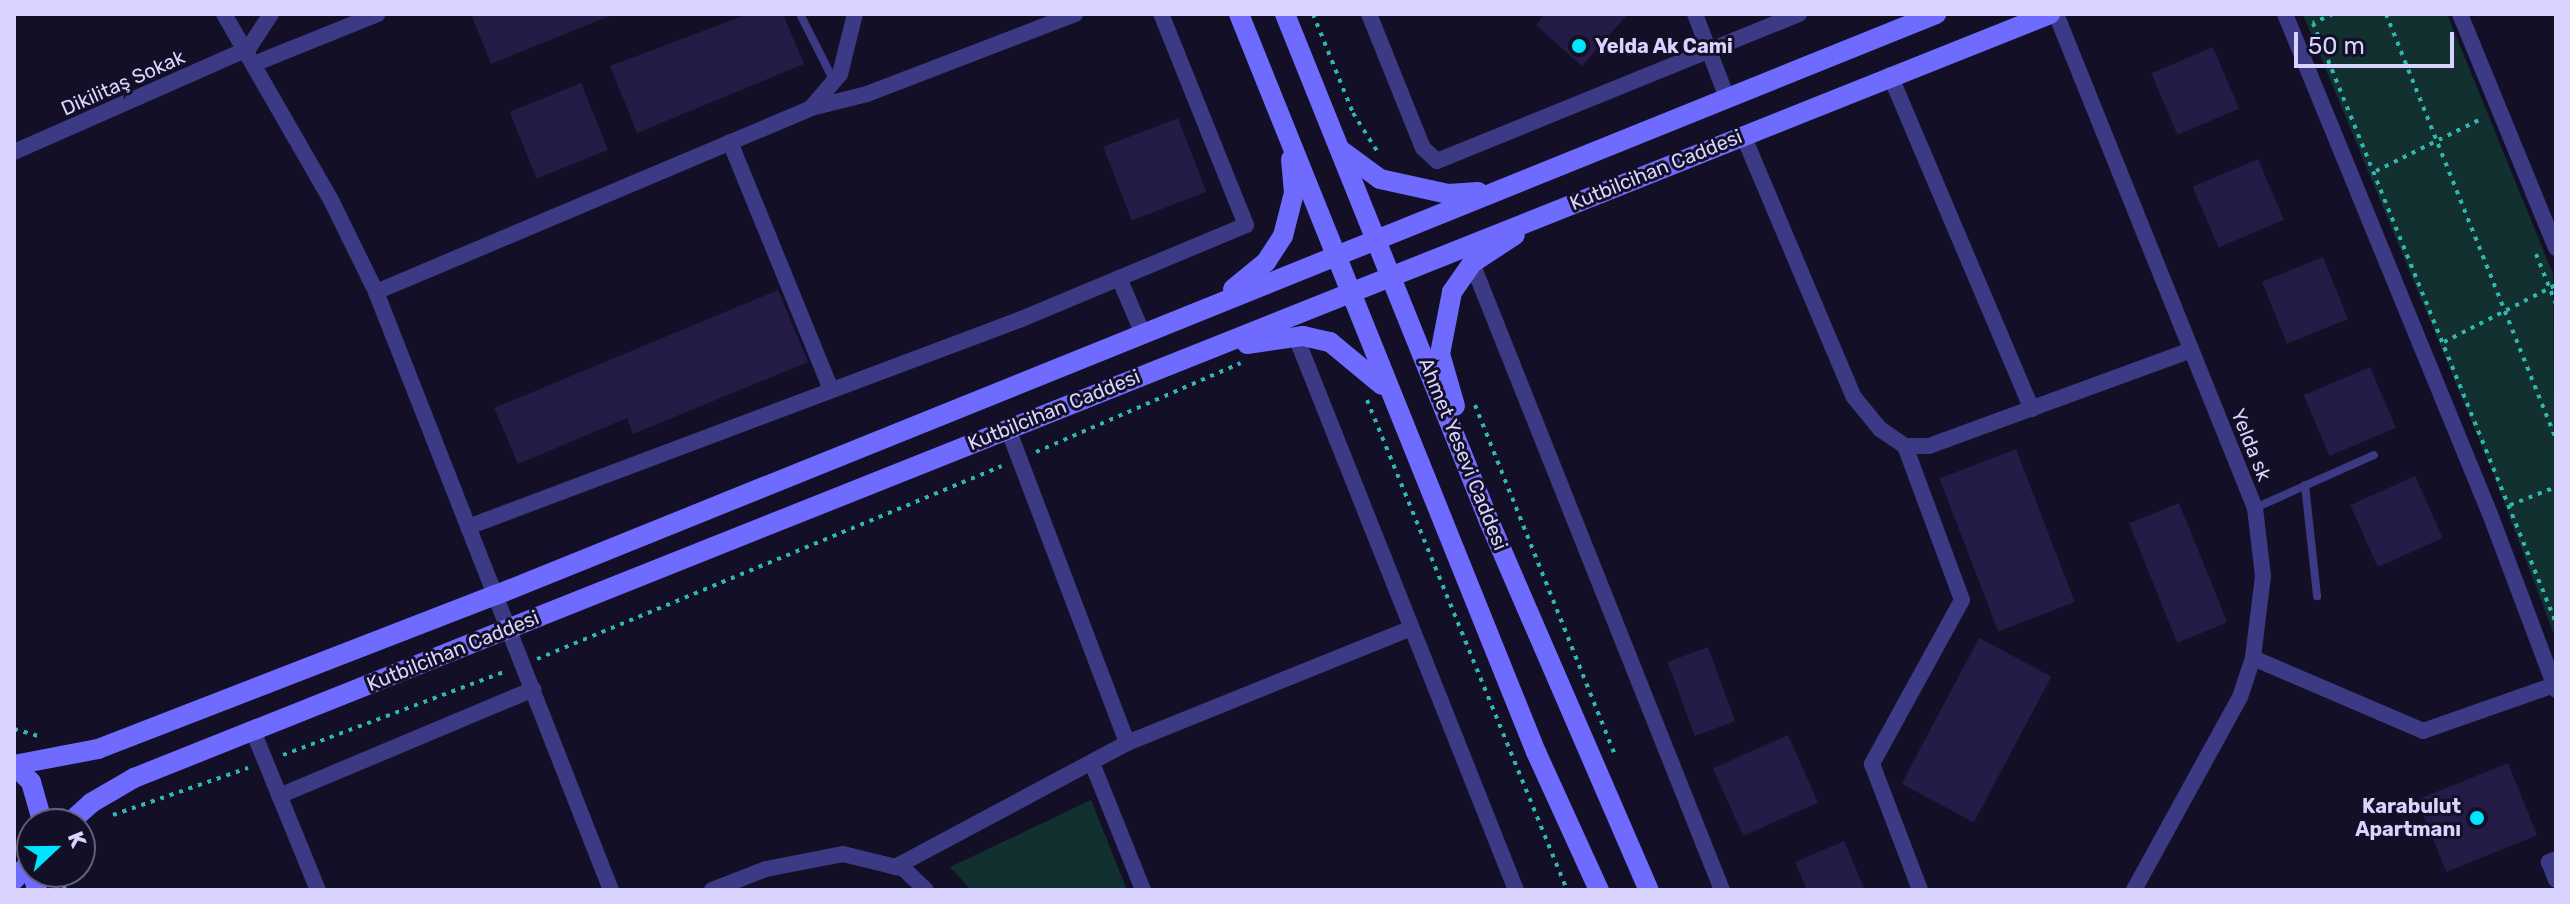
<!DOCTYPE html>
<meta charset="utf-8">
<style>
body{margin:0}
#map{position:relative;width:2570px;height:904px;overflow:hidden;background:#130f26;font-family:Rubik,sans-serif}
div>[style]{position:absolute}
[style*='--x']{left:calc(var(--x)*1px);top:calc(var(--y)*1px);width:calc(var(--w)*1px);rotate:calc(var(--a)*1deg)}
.green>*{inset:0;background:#12302f}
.building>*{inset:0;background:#241b47;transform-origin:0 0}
.path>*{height:4px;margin-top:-2px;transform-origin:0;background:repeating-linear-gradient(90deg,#2fb8b0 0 4px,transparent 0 10px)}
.lane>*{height:8px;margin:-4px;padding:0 4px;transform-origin:4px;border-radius:4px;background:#3d3a85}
.street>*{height:16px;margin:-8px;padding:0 8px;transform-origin:8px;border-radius:8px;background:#3d3a85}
.secondary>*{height:20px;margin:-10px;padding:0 10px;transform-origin:10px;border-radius:10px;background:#6f6bff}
.dots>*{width:22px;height:22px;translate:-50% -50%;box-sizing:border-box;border:4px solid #130f26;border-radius:50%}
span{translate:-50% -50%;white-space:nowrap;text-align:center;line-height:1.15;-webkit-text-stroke:6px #130f26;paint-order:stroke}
.poi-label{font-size:20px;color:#d9d4ff;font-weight:700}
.left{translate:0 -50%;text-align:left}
.right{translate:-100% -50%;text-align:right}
.street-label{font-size:20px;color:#d9d4ff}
.frame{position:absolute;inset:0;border:16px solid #d9d4ff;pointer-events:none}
.north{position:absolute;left:16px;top:808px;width:80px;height:80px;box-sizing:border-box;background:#130f26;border:2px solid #625e7d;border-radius:50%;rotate:68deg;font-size:22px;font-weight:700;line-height:32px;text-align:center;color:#d9d4ff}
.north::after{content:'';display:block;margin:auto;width:28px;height:36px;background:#00e5ff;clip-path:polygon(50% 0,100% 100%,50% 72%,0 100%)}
.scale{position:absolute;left:2294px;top:32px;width:160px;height:36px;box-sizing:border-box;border:4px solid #d9d4ff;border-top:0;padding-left:10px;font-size:24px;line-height:28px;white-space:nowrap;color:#d9d4ff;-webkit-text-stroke:6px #130f26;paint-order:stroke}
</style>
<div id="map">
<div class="green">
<div style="clip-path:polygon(2303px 14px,2447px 14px,2553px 274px,2556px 640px,2493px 473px)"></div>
<div style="clip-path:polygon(1091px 800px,1127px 890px,971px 890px,950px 867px)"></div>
</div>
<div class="building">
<div style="clip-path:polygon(471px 14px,612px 14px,612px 15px,491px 64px)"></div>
<div style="clip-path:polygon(748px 14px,783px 14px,804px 64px,637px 133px,610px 66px)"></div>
<div style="clip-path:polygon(1545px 14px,1628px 14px,1582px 66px,1536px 25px)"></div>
<div style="left:2213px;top:47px;width:67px;height:67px;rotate:67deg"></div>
<div style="left:581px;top:83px;width:72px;height:77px;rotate:68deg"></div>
<div style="left:1178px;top:118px;width:79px;height:80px;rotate:69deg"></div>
<div style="left:2258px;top:159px;width:66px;height:71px;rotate:67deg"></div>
<div style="left:2323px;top:257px;width:67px;height:66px;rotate:68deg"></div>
<div style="clip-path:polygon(778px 290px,808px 362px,633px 434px,627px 418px,518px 464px,494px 408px)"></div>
<div style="left:2370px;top:367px;width:66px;height:72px;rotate:67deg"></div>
<div style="left:2016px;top:449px;width:164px;height:82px;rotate:69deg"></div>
<div style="left:2415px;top:476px;width:68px;height:71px;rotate:66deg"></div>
<div style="left:2179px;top:503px;width:129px;height:54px;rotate:68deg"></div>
<div style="left:1979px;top:638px;width:82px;height:165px;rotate:28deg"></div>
<div style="left:1708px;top:647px;width:79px;height:43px;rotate:70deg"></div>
<div style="left:1788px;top:735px;width:74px;height:82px;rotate:66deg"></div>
<div style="left:2508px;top:763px;width:78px;height:98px;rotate:68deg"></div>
<div style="clip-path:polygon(1844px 841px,1865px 890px,1807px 890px,1795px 862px)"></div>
</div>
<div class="path">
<div style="--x:1313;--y:14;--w:107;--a:68"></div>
<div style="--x:1353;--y:113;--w:45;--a:57.7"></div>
<div style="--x:2333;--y:14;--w:22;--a:156"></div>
<div style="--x:2313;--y:23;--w:647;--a:67.95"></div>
<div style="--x:2386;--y:14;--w:457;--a:68.2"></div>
<div style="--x:2376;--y:171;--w:119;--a:-26.4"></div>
<div style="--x:2536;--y:254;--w:54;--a:68.2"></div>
<div style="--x:2444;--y:342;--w:126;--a:-27"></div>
<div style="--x:1367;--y:400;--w:529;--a:67.8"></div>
<div style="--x:1475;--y:405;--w:379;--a:68.2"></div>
<div style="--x:1036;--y:452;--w:223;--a:-23.5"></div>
<div style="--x:2510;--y:505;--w:49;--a:-21.4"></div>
<div style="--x:537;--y:659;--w:503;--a:-22.54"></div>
<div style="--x:14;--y:729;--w:29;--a:16"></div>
<div style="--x:283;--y:755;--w:239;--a:-20.6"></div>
<div style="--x:113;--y:815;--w:143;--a:-19.2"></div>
<div style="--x:64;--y:890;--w:18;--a:-84"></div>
</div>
<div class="lane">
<div style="--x:800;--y:14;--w:75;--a:63.1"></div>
<div style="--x:2305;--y:485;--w:112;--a:83.8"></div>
<div style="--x:2255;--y:508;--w:130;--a:-24"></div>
</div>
<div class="street">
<div style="--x:224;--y:14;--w:212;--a:60.1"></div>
<div style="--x:330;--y:198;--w:105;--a:63.9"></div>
<div style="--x:376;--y:292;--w:643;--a:68.55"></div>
<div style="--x:1369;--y:14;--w:144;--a:68.1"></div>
<div style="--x:1423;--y:148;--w:19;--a:43"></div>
<div style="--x:1437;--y:161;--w:391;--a:-22.1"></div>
<div style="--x:1695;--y:14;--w:90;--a:69.1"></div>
<div style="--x:2056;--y:14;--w:533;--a:68.06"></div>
<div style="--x:2255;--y:508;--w:68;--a:83.3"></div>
<div style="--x:2263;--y:576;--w:83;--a:97"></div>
<div style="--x:2253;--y:658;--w:41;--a:108.4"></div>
<div style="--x:2240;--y:697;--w:220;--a:118.8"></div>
<div style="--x:2285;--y:14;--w:540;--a:67.71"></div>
<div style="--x:2490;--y:514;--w:188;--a:69.4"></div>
<div style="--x:2460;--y:14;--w:253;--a:67.7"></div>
<div style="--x:248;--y:49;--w:42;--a:-56.7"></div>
<div style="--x:256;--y:63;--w:131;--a:-21.9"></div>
<div style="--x:1890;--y:75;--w:363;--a:67"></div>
<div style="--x:811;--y:108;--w:45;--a:-49.5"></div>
<div style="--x:840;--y:74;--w:62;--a:-76"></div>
<div style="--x:1743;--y:135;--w:283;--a:67.1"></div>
<div style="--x:1853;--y:396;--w:43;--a:50.7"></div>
<div style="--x:1880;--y:429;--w:30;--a:34"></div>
<div style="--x:1905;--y:446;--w:24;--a:0"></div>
<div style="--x:1929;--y:446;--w:279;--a:-20.1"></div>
<div style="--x:730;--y:142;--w:267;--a:67.8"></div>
<div style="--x:14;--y:152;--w:256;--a:-23.8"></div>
<div style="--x:1472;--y:263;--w:675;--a:68.26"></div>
<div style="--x:1119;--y:278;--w:61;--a:66.8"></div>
<div style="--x:376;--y:292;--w:472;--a:-22.9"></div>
<div style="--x:811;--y:108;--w:58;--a:-14"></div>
<div style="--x:867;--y:94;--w:223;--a:-21"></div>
<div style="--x:1296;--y:337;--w:595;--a:68.31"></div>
<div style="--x:1008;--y:429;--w:336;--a:69.2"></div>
<div style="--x:1905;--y:446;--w:164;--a:69.7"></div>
<div style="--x:1962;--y:600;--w:187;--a:118.8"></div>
<div style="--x:1872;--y:764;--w:135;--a:69.1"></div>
<div style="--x:468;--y:527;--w:589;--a:-20.59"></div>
<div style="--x:1019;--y:320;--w:246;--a:-22.7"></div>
<div style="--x:1246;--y:225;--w:227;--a:-111.9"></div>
<div style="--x:2253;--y:658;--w:185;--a:23.2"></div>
<div style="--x:2423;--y:731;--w:139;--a:-19.3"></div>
<div style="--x:253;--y:731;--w:172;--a:67.8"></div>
<div style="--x:1092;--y:763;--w:137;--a:68.1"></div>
<div style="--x:279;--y:796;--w:276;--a:-22.8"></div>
<div style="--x:2556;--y:859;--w:8;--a:157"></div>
<div style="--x:2549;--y:862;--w:19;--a:69"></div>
<div style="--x:895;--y:867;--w:263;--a:-28.1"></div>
<div style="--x:1127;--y:743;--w:304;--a:-22"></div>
<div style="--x:712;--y:890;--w:58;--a:-21.3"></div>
<div style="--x:766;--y:869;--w:78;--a:-11"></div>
<div style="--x:843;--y:854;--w:63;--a:13.8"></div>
<div style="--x:904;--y:869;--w:30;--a:44"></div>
</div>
<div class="secondary">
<div style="--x:1239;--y:14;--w:796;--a:68.08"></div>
<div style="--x:1536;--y:752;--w:152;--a:65.5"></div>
<div style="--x:1285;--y:14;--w:547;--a:68.08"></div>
<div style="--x:1489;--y:521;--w:402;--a:66.6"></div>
<div style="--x:1342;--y:151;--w:47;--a:36.4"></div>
<div style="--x:1380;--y:179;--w:70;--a:12.4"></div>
<div style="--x:1448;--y:194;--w:30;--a:-4"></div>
<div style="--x:1233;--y:289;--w:43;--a:-39.3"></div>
<div style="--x:1266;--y:262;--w:31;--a:-57"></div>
<div style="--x:1283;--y:236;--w:44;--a:-75.7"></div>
<div style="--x:1294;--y:193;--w:34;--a:-95"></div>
<div style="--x:1247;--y:344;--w:57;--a:-8.1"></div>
<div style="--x:1303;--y:336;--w:28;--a:13"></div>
<div style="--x:1330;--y:342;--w:67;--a:39.6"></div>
<div style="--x:1455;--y:406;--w:54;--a:-106.1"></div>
<div style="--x:1440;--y:354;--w:63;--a:-79"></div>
<div style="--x:1452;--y:292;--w:35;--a:-55"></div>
<div style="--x:1472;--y:263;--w:51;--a:-33.1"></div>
<div style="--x:14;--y:765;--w:86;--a:-10.8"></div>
<div style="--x:98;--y:749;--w:427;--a:-21.2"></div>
<div style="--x:496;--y:595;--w:1553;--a:-21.97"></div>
<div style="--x:14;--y:765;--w:24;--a:45"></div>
<div style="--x:31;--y:782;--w:44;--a:74.1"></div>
<div style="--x:68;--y:824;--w:31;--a:-42"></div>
<div style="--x:91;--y:803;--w:50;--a:-30.2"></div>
<div style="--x:134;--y:778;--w:2063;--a:-21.74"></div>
<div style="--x:32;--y:872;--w:19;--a:74"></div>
<div style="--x:14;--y:880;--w:27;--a:-48"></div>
</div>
<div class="dots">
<div style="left:1579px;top:46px;background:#00e5ff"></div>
<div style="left:2477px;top:818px;background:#00e5ff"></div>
</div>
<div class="poi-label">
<span class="left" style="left:1595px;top:46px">Yelda Ak Cami</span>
<span class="right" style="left:2461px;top:818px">Karabulut<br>Apartmanı</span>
</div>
<div class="street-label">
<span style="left:123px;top:83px;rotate:-24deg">Dikilitaş Sokak</span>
<span style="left:1656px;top:170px;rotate:-22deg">Kutbilcihan Caddesi</span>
<span style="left:1054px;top:410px;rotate:-22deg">Kutbilcihan Caddesi</span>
<span style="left:2251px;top:445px;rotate:68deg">Yelda sk</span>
<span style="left:1463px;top:454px;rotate:68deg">Ahmet Yesevi Caddesi</span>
<span style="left:453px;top:651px;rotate:-22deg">Kutbilcihan Caddesi</span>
</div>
<div class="frame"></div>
<div class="north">K</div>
<div class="scale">50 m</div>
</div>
